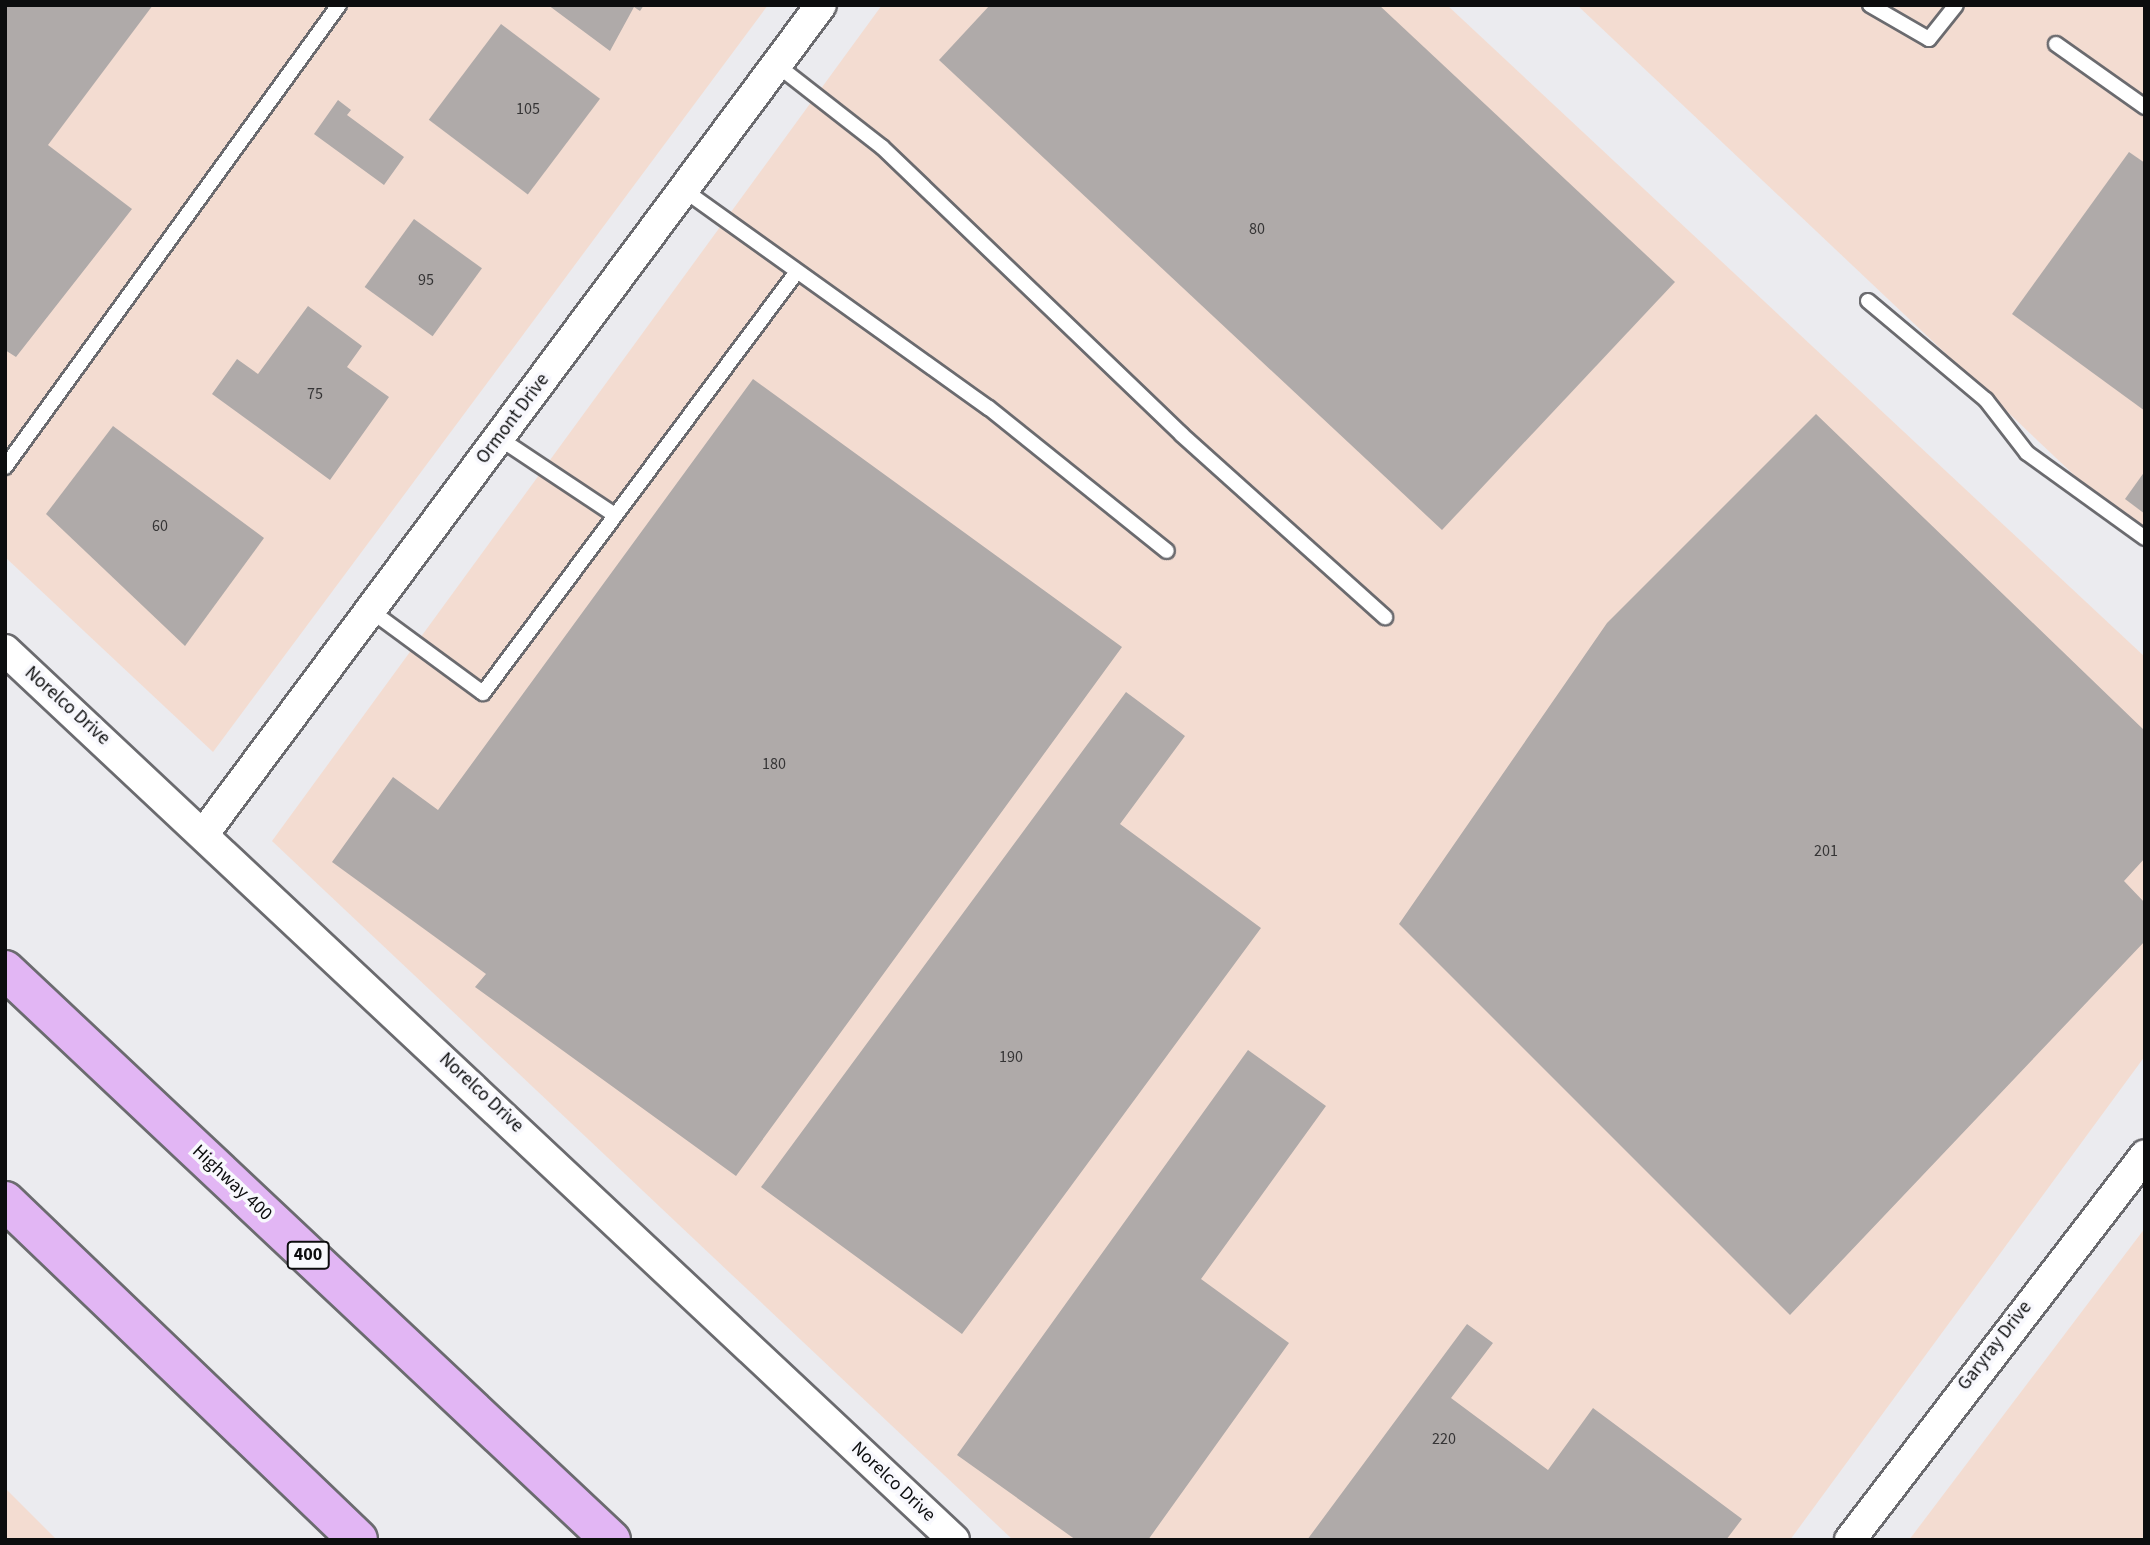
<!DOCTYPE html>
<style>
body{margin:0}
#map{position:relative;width:2150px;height:1545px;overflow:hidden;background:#ebebef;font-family:"Source Sans 3",sans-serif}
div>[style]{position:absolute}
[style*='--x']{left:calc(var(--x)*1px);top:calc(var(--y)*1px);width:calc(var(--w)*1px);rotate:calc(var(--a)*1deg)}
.industrial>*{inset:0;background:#f3dcd1}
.building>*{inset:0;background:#afaaa9;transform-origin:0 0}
.roads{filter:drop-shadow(2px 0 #6b6b6f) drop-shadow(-2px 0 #6b6b6f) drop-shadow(0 2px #6b6b6f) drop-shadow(0 -2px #6b6b6f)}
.service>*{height:14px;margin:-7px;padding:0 7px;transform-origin:7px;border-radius:7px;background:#fff}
.minor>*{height:30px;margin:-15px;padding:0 15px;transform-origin:15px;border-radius:15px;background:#fff}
.motorway>*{height:38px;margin:-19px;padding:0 19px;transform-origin:19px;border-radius:19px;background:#e2b6f4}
span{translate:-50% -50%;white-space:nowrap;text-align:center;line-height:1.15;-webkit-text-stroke:7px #f8f8fd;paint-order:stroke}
.number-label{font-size:16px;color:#353435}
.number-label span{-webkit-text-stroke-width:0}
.shield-label span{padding:2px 5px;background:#f8f8fd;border:2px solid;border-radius:5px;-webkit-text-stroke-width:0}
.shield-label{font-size:18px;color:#0c0d0e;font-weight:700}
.street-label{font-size:19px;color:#0c0d0e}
.frame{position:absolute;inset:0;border:7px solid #0c0d0e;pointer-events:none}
</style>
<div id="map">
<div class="industrial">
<div style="clip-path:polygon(5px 5px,768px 5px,213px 752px,5px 557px)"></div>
<div style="clip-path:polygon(882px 5px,1447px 5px,2145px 657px,2145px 1056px,1790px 1540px,1013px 1540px,272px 841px)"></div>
<div style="clip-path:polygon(1577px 5px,2145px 5px,2145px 542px)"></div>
<div style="clip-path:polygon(2145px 1228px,2145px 1540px,1909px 1540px)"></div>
<div style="clip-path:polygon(5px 1488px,57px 1540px,5px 1540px)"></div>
</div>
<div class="building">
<div style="clip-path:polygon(5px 5px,153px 5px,48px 145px,132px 209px,16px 357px,5px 350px)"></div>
<div style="clip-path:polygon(548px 5px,644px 5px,640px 11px,634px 7px,610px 51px)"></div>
<div style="clip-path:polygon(990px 5px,1379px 5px,1675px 282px,1442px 530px,939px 60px)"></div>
<div style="left:501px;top:24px;width:124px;height:120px;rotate:37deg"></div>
<div style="clip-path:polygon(338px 100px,351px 110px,347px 115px,404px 157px,384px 185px,314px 134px)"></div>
<div style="clip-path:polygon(2129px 152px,2145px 163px,2145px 411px,2012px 314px)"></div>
<div style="left:414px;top:219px;width:84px;height:84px;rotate:36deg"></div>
<div style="clip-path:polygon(308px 306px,362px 346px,347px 367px,389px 397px,330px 480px,212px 394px,237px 359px,258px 374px)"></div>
<div style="clip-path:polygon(753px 379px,1122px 647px,736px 1176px,475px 987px,486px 974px,332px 862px,393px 777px,438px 810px)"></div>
<div style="clip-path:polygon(1816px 414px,2145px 731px,2145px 858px,2124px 881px,2145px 903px,2145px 941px,1790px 1315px,1399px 924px,1607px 623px)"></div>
<div style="clip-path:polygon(113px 426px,264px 538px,185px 646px,46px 514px)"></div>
<div style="clip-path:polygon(2145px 471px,2145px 514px,2125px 499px)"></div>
<div style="clip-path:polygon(1126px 692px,1185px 736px,1120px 824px,1261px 928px,962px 1334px,761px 1187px)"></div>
<div style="clip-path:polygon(1248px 1050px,1326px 1106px,1201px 1279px,1289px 1343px,1148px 1540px,1076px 1540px,957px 1455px)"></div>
<div style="clip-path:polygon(1467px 1324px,1493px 1343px,1451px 1398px,1548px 1470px,1593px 1408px,1742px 1519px,1726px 1540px,1307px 1540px)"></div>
</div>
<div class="roads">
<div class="service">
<div style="--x:1870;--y:5;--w:68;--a:30"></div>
<div style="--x:1929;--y:39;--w:43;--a:-51.5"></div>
<div style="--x:2056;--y:44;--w:109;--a:35.3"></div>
<div style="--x:777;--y:65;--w:133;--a:38"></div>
<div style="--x:882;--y:147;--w:416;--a:43.8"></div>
<div style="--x:1182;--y:435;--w:273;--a:41.9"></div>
<div style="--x:684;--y:190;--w:375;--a:35.6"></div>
<div style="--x:989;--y:408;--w:228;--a:38.8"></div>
<div style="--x:1868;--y:301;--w:154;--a:40"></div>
<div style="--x:1986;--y:400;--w:67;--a:52.3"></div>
<div style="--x:2027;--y:453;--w:145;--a:35.8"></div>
<div style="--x:499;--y:438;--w:139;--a:33.6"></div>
<div style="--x:5;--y:467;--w:570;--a:-54.14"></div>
<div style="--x:370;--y:610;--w:140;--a:36.3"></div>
<div style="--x:483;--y:693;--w:524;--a:-53.31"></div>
</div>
<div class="minor">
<div style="--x:5;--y:650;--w:1301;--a:43.16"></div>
<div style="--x:205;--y:832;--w:1031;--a:-53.32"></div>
<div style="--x:1850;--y:1540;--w:485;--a:-52.5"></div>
</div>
<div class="motorway">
<div style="--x:5;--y:970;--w:832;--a:43.25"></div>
<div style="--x:5;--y:1201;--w:489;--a:43.8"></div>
</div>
</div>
<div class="number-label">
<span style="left:528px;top:109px">105</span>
<span style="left:1257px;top:229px">80</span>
<span style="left:426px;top:280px">95</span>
<span style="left:315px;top:394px">75</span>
<span style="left:160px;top:526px">60</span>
<span style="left:774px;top:764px">180</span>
<span style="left:1826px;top:851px">201</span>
<span style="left:1011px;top:1057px">190</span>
<span style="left:1444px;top:1439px">220</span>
</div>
<div class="shield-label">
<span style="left:308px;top:1255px">400</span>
</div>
<div class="street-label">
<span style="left:513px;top:419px;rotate:-53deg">Ormont Drive</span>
<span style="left:67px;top:706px;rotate:42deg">Norelco Drive</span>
<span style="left:481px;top:1093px;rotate:43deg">Norelco Drive</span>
<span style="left:232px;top:1183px;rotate:43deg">Highway 400</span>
<span style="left:1995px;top:1346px;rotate:-52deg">Garyray Drive</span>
<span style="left:893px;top:1482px;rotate:43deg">Norelco Drive</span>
</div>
<div class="frame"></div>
</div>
